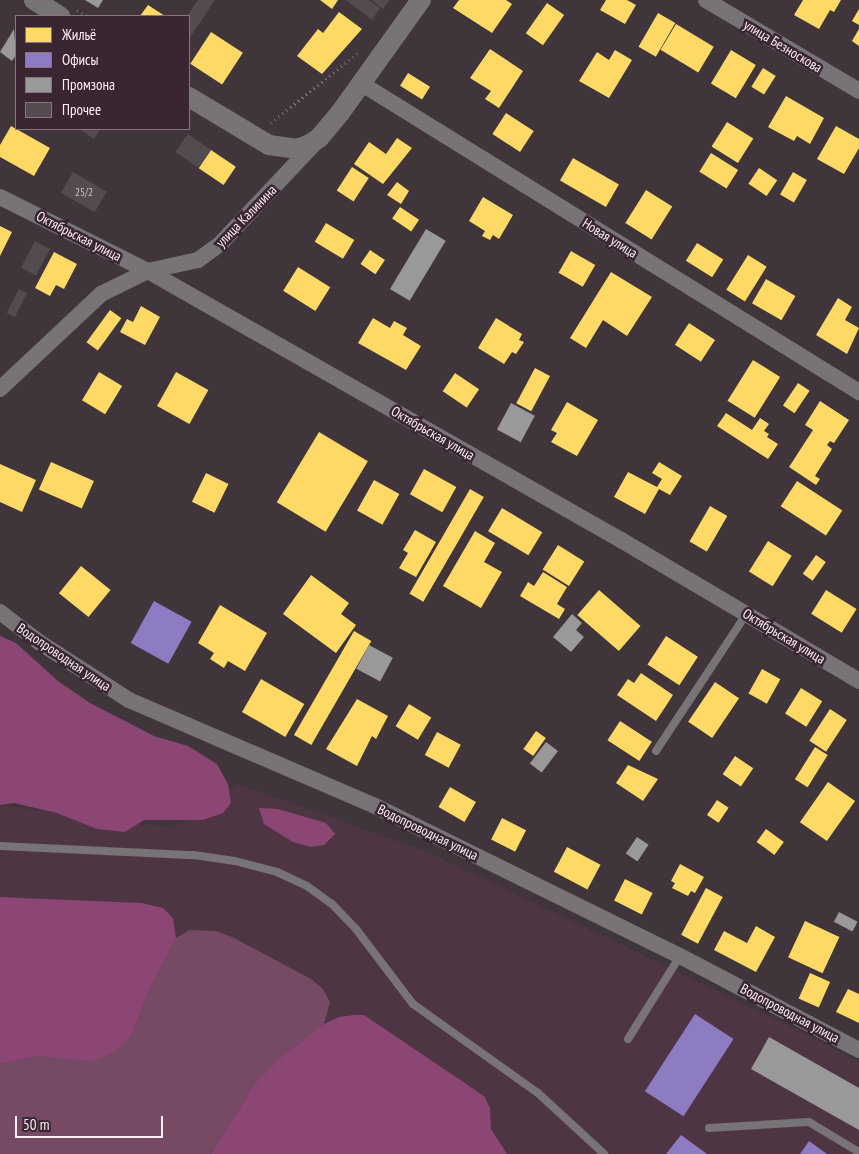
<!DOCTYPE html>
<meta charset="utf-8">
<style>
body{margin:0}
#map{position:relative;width:859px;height:1154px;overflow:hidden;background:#3f353b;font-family:"PT Sans Narrow",sans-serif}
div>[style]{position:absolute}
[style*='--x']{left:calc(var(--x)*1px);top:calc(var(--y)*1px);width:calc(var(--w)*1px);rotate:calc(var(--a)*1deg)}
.built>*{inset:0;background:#4e3544}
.green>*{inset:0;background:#764a65}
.forest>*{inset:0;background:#8b4674}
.homes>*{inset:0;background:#ffd966;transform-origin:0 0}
.offices>*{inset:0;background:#8e7cc3;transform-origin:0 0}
.industry>*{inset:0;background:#999;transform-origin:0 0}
.building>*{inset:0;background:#544b51;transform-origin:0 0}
.path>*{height:3px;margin-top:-1.5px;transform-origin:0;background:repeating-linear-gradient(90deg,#797276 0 1px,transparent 0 5px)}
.service>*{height:8px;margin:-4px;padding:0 4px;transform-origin:4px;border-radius:4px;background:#777376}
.minor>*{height:16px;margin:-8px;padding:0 8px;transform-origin:8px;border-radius:8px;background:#777376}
.tertiary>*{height:20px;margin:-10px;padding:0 10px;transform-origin:10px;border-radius:10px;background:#777376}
span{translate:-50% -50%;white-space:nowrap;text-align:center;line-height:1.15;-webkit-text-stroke:5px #392632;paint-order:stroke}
.number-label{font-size:11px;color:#d2c5cd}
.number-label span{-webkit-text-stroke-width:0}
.street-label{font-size:14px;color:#fceef6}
.legend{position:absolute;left:15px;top:15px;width:175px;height:115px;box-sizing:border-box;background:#392632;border:1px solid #877680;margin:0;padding:6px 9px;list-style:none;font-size:15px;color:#fceef6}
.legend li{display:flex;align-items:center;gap:10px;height:25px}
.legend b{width:25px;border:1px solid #877680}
.scale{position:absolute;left:15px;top:1116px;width:148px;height:22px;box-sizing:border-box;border:2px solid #fceef6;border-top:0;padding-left:6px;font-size:15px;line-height:18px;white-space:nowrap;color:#fceef6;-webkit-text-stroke:4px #392632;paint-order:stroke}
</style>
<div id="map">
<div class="built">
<div style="clip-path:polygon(238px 784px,430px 853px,795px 1028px,859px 1063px,859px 1154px,507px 1154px,491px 1129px,490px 1108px,339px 1017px,211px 1154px,0 1154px,0 1064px,173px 918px,163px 908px,142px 903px,0 897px,0 805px,174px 828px)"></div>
</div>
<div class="green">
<div style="clip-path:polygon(190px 930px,216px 931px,232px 937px,311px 979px,323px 989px,330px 1002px,324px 1024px,283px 1055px,255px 1083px,211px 1154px,0 1154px,0 1064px,37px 1056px,93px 1060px,132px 1035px,147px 994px,176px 938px)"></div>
</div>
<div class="forest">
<div style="clip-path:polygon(0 636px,16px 643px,58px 681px,90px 703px,154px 736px,188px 746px,217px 764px,228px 784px,231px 803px,223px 813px,203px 820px,144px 820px,125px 832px,97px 829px,57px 813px,14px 803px,0 805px)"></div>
<div style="clip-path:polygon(259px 808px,278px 809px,326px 823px,335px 834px,324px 845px,311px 847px,293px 842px,264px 824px)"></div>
<div style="clip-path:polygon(0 897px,142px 903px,163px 908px,173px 918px,176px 938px,147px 994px,132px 1035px,115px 1052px,93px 1061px,37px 1056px,0 1064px)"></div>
<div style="clip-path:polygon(355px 1015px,364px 1015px,484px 1096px,490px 1108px,491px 1129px,507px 1154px,211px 1154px,255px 1083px,283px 1055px,324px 1024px,339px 1017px)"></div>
</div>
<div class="homes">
<div style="clip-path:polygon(320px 0,338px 0,332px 9px)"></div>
<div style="clip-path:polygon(459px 0,506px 0,512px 4px,492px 33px,453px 8px)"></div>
<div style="clip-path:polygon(606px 0,627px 0,636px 5px,625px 24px,600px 10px)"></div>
<div style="clip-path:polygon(803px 0,841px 0,834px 12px,830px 10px,819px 29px,794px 15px)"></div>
<div style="left:547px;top:3px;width:21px;height:37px;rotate:35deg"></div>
<div style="clip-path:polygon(148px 5px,165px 16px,140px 16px)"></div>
<div style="clip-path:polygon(859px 9px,859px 25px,852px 21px)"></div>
<div style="clip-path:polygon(339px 12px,362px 29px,322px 74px,297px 56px,318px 29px,323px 33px)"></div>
<div style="left:658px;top:13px;width:20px;height:39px;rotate:30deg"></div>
<div style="left:676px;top:24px;width:44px;height:30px;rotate:31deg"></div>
<div style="clip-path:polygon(859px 29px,859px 46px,852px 41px)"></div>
<div style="left:211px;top:32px;width:38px;height:38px;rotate:33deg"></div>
<div style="clip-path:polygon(490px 49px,523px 71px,499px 108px,485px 99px,491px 91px,470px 78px)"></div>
<div style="clip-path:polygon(615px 50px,632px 60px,609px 98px,579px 81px,597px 52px,609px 60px)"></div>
<div style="left:731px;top:50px;width:29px;height:39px;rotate:31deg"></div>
<div style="left:763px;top:68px;width:15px;height:22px;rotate:32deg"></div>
<div style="left:408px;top:73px;width:26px;height:15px;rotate:32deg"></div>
<div style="clip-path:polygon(786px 96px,824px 118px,810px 144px,797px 136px,794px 141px,768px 127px)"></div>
<div style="left:506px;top:113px;width:33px;height:25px;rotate:33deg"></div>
<div style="left:727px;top:122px;width:31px;height:29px;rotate:32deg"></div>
<div style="clip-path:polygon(11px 126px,50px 148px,34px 176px,0 157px,0 145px)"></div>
<div style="clip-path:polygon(836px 126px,859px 139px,859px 148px,844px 174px,817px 159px)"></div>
<div style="clip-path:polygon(397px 138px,412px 148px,383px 184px,354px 164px,369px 142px,386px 154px)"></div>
<div style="left:211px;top:150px;width:30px;height:22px;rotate:34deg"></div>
<div style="left:711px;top:153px;width:32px;height:22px;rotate:32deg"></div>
<div style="left:573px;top:158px;width:53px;height:26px;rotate:30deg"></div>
<div style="left:352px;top:167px;width:20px;height:28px;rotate:33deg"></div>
<div style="left:759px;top:168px;width:22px;height:19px;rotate:34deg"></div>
<div style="left:793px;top:172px;width:16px;height:26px;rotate:30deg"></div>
<div style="clip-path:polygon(397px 182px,409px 191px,401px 204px,387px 195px)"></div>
<div style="left:646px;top:190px;width:31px;height:39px;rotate:32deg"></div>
<div style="clip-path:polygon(483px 197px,513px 215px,499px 239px,493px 235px,490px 240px,482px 236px,485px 231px,469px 221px)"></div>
<div style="left:400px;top:207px;width:23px;height:14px;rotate:34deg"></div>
<div style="left:326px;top:223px;width:33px;height:22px;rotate:31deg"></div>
<div style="clip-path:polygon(0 226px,12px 232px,0 256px)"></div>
<div style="left:697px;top:243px;width:31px;height:21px;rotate:32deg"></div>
<div style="left:370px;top:250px;width:18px;height:17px;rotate:34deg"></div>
<div style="left:571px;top:251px;width:28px;height:25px;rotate:30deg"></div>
<div style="clip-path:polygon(54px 252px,77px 264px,64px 289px,56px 285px,50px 296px,35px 288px)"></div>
<div style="left:748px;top:255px;width:22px;height:41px;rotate:32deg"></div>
<div style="left:298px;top:267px;width:38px;height:28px;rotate:32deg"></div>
<div style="clip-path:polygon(611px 272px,652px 297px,627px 336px,603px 320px,586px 348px,570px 338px)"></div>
<div style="left:766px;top:279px;width:34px;height:28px;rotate:30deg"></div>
<div style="clip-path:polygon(838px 298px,852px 307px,845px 320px,859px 328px,847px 354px,816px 335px)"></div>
<div style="clip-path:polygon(141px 306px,160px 317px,145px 345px,120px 332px,127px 319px,133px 322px)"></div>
<div style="left:110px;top:310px;width:14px;height:40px;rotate:36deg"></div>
<div style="clip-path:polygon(373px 318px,390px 328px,394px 321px,407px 328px,403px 335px,421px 346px,406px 370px,358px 343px)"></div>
<div style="clip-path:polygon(496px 318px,522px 334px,519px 340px,524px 342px,516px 354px,512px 352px,504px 364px,478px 348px)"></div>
<div style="left:689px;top:323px;width:31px;height:26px;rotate:33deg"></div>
<div style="left:753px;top:360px;width:32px;height:48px;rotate:32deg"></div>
<div style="left:535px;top:368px;width:17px;height:40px;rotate:28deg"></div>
<div style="left:99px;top:372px;width:27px;height:33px;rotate:31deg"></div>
<div style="left:176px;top:372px;width:37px;height:39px;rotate:29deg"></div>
<div style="left:455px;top:373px;width:29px;height:22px;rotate:34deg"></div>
<div style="left:798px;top:383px;width:14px;height:27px;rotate:34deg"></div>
<div style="clip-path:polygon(820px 401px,849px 420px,834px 443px,830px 441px,827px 445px,832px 449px,815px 476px,820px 479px,816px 485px,789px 467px,813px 430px,805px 425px)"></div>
<div style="clip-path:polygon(567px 402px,598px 420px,577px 456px,551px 442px,557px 433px,551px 430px)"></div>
<div style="clip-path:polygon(726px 413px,752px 430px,760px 418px,769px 424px,764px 431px,769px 434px,767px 437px,778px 444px,768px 459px,717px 426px)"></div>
<div style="left:319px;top:432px;width:57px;height:82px;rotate:31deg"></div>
<div style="left:51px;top:462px;width:47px;height:30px;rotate:24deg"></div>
<div style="clip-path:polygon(659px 462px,682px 476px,670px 495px,659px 489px,645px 514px,614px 497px,628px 472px,657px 487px,662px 479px,652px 473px)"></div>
<div style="clip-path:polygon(0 464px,36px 480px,22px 512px,0 502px)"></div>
<div style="left:424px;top:469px;width:37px;height:29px;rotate:29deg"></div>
<div style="left:206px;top:473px;width:25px;height:32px;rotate:26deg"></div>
<div style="left:374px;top:480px;width:29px;height:35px;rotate:29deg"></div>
<div style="left:797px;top:481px;width:54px;height:30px;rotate:33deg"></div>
<div style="left:470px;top:489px;width:16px;height:121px;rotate:30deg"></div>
<div style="left:710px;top:506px;width:20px;height:41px;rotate:30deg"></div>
<div style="left:502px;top:508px;width:47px;height:27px;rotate:31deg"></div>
<div style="clip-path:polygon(415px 530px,436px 542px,416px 577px,399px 568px,408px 553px,403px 550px)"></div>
<div style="clip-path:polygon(475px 531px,495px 543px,484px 562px,502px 572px,481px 608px,443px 586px)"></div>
<div style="left:768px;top:541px;width:28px;height:36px;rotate:32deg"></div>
<div style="left:558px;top:545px;width:31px;height:29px;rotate:32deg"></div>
<div style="left:816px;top:555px;width:12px;height:23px;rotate:35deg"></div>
<div style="left:81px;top:566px;width:38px;height:35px;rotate:39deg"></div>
<div style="clip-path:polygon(543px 572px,567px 587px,557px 604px,565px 609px,559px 619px,520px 596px,528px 582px,534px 586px)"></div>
<div style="clip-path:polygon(311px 575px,349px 603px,341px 614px,356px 625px,336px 653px,283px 614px)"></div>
<div style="left:599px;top:590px;width:55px;height:33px;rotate:41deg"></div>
<div style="left:826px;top:590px;width:36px;height:28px;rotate:32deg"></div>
<div style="clip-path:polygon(220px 605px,267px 633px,245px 671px,228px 661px,224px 668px,210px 659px,214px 653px,198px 643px)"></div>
<div style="left:354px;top:631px;width:20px;height:120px;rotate:30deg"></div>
<div style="left:666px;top:636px;width:38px;height:34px;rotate:33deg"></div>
<div style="left:762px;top:669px;width:21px;height:28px;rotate:29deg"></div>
<div style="clip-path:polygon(641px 673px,673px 695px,656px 721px,617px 695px,628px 679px,634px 683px)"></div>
<div style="left:261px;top:679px;width:50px;height:38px;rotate:30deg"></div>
<div style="left:715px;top:682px;width:29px;height:48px;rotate:34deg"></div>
<div style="left:801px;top:688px;width:25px;height:30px;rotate:32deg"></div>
<div style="clip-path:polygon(357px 699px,388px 716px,376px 739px,372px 736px,357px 766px,326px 749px)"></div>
<div style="left:409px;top:704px;width:26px;height:26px;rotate:31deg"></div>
<div style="left:830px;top:709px;width:20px;height:38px;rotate:33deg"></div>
<div style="left:620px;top:721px;width:38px;height:23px;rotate:33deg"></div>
<div style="left:536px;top:731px;width:12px;height:22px;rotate:35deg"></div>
<div style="left:437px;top:732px;width:27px;height:26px;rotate:28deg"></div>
<div style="left:815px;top:747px;width:15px;height:38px;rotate:32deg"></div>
<div style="left:735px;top:756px;width:22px;height:22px;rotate:34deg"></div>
<div style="clip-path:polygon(628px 765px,658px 779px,643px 801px,616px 783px)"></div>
<div style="left:828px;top:782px;width:33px;height:49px;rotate:35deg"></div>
<div style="left:450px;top:787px;width:30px;height:23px;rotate:30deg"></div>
<div style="left:717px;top:800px;width:14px;height:18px;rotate:34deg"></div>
<div style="left:502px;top:818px;width:27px;height:24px;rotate:27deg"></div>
<div style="left:766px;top:829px;width:22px;height:16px;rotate:36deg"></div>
<div style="left:567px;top:847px;width:38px;height:28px;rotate:28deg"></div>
<div style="clip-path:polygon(680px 864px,704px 877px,695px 893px,691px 891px,688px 896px,672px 888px,675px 883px,671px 881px)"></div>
<div style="left:625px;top:879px;width:31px;height:24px;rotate:27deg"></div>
<div style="left:706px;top:888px;width:19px;height:53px;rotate:28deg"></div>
<div style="left:805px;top:921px;width:38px;height:40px;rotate:25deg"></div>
<div style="clip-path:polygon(756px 926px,775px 937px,756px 972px,714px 950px,724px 931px,747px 943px)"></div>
<div style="left:810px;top:973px;width:22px;height:28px;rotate:24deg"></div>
<div style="clip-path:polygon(848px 989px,859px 994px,859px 1023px,836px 1012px)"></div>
</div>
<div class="offices">
<div style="left:154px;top:601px;width:43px;height:48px;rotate:29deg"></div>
<div style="left:695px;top:1014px;width:46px;height:92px;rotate:33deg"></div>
<div style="clip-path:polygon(681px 1135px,707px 1154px,666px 1154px)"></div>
<div style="clip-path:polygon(809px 1141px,827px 1154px,800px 1154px)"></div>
</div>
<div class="industry">
<div style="clip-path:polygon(85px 0,103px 0,98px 8px)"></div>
<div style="clip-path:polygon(14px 29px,16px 55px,12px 61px,0 52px)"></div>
<div style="left:426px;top:229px;width:23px;height:70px;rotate:31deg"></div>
<div style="left:511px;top:403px;width:27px;height:30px;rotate:28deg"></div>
<div style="clip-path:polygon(572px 614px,582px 623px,576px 630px,584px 637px,571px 652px,553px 637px)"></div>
<div style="left:369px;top:645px;width:27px;height:27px;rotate:28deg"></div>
<div style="left:546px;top:742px;width:15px;height:27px;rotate:37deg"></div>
<div style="left:637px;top:837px;width:14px;height:20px;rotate:34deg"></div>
<div style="left:839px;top:912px;width:21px;height:11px;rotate:28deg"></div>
<div style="clip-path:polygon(769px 1037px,859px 1088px,859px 1130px,751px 1069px)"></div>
</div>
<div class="building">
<div style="clip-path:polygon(198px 0,215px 0,189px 39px,187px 16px)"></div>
<div style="clip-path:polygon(346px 0,369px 0,380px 8px,372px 20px)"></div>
<div style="clip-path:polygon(371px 0,389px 0,383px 9px)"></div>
<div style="clip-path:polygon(79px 129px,97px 129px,100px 130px,94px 139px)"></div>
<div style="left:188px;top:134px;width:28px;height:22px;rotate:35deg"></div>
<div style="left:73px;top:172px;width:39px;height:24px;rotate:30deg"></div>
<div style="left:35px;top:241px;width:17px;height:30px;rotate:28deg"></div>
<div style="left:19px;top:289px;width:9px;height:27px;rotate:27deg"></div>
</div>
<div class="path">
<div style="--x:77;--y:10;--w:13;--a:29"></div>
<div style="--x:271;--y:123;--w:111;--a:-39.1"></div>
</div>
<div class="service">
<div style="--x:656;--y:751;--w:165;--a:-56.6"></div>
<div style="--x:0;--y:846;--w:194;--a:2.7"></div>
<div style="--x:194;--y:855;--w:41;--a:8.3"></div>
<div style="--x:235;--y:861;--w:43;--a:14.7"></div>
<div style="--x:277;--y:872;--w:33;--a:25"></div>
<div style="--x:307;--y:886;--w:31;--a:36"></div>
<div style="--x:332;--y:904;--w:35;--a:46"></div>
<div style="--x:356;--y:929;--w:94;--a:52.8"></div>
<div style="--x:413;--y:1004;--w:153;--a:35.5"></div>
<div style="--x:538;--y:1093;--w:90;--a:42.7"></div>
<div style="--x:628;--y:1039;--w:98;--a:-57.9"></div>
<div style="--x:709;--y:1128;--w:100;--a:-3.4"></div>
<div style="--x:809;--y:1122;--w:58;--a:31"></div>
</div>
<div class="minor">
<div style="--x:706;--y:0;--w:178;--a:30.7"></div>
<div style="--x:362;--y:84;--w:585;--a:31.79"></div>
<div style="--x:0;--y:197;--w:165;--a:26.6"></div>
<div style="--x:148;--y:271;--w:544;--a:29.63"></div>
<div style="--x:621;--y:540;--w:277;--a:30.6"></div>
<div style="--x:0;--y:389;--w:139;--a:-43.2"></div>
<div style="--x:101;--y:294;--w:52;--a:-26.1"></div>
<div style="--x:148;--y:271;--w:51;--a:-12.4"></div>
<div style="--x:198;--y:260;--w:29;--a:-36"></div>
<div style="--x:221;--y:243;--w:139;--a:-46.8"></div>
<div style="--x:0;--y:612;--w:49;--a:37.6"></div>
<div style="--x:39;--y:642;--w:107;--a:32.8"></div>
<div style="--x:129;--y:700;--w:268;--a:23.3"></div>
<div style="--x:375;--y:806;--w:340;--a:26.2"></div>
<div style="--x:680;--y:956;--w:202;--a:27.7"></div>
</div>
<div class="tertiary">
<div style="--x:34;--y:0;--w:31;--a:32"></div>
<div style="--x:189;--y:97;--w:93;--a:31"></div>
<div style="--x:269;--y:145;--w:27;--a:8"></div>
<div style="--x:296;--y:149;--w:13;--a:-18"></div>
<div style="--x:308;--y:145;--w:13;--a:-32"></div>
<div style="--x:319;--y:138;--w:33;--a:-50"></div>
<div style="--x:340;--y:113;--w:139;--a:-54.4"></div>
</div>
<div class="number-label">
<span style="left:84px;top:192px">25/2</span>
</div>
<div class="street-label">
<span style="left:783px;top:46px;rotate:31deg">улица Безноскова</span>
<span style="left:246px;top:216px;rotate:-46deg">улица Калинина</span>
<span style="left:79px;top:236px;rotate:27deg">Октябрьская улица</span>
<span style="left:610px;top:238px;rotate:32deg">Новая улица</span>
<span style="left:433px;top:433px;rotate:30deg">Октябрьская улица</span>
<span style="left:784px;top:636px;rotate:31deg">Октябрьская улица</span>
<span style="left:64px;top:657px;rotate:34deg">Водопроводная улица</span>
<span style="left:428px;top:832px;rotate:26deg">Водопроводная улица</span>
<span style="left:790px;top:1013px;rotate:28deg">Водопроводная улица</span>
</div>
<ul class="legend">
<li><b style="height:14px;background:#ffd966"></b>Жильё</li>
<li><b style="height:14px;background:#8e7cc3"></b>Офисы</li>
<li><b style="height:14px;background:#999"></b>Промзона</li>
<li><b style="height:14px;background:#544b51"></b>Прочее</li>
</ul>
<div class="scale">50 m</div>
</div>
